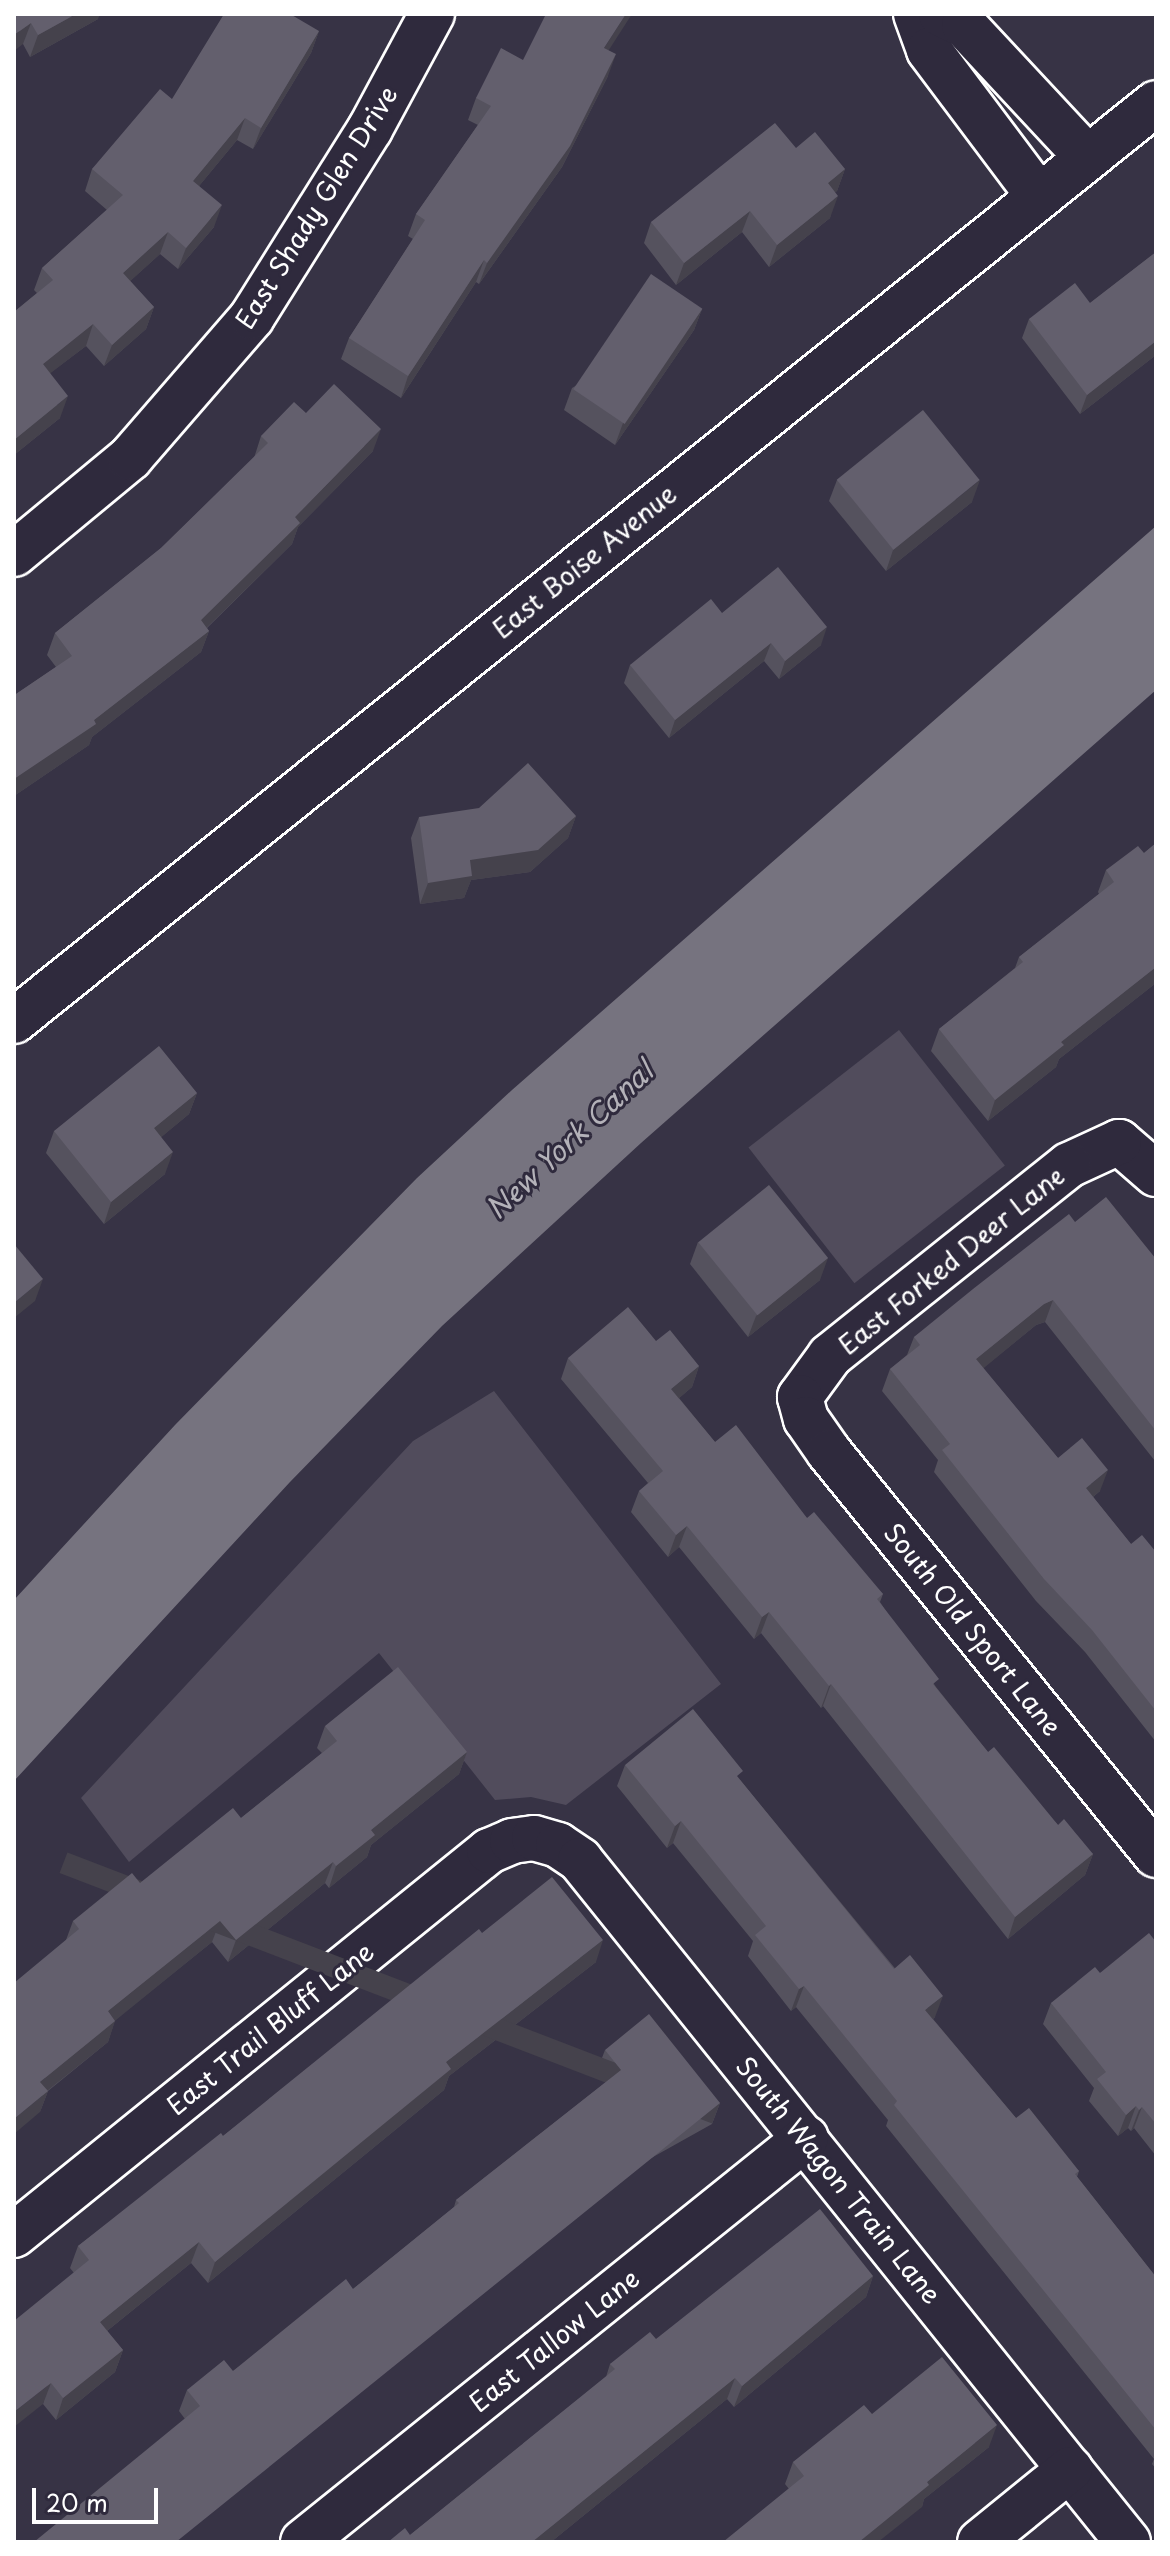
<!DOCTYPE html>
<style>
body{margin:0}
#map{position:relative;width:1170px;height:2556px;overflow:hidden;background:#373345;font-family:"Playpen Sans",sans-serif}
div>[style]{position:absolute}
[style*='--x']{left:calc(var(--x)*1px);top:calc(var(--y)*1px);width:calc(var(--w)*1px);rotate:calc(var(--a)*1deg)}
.green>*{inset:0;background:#514c5c;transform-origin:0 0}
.water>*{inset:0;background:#76737f}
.roads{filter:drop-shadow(2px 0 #fff) drop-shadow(-2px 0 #fff) drop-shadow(0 2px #fff) drop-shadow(0 -2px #fff)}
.minor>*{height:44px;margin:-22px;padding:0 22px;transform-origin:22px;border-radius:22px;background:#2f2a3d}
.wall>*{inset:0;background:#55525e}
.shaded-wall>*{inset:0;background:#45424c;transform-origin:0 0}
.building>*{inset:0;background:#635f6d;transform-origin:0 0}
span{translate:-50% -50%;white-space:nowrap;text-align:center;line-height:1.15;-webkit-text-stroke:6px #2f2a3d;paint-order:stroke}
.street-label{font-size:26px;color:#fff}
.water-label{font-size:28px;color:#b4b2b9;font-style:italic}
.frame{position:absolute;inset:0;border:16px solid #fff;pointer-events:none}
.scale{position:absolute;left:32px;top:2488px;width:126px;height:36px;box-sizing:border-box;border:4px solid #fff;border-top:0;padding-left:10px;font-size:24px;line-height:28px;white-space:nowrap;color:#fff;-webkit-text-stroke:6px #2f2a3d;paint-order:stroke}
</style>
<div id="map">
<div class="green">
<div style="left:899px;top:1030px;width:172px;height:191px;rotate:52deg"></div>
<div style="clip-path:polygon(494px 1391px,721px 1684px,566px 1805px,531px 1797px,495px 1800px,379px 1653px,129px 1862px,81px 1798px,413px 1441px)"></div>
</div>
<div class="water">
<div style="clip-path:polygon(1156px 526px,1156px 690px,641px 1143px,442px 1326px,290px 1482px,14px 1781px,14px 1600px,175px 1425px,417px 1178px,512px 1090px)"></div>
</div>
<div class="roads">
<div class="minor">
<div style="--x:916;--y:14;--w:38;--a:70"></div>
<div style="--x:929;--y:50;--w:181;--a:53.1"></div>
<div style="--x:941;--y:14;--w:25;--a:26"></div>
<div style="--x:964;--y:25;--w:180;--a:47"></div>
<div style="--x:14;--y:554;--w:151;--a:-39.6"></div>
<div style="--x:130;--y:458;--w:186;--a:-49.1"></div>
<div style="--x:252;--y:317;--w:222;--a:-57.9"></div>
<div style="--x:370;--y:129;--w:131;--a:-61.7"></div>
<div style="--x:14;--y:1021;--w:1465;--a:-38.79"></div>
<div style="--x:1156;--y:1174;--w:49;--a:-139.1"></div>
<div style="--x:1119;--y:1142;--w:55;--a:155.3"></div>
<div style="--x:1069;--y:1165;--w:306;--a:141.4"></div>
<div style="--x:830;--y:1356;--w:51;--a:126.2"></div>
<div style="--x:800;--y:1397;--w:23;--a:75"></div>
<div style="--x:806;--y:1419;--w:40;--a:55.1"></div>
<div style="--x:829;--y:1452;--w:519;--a:50.94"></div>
<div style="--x:14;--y:2235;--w:611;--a:-38.95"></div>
<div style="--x:489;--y:1851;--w:25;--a:-23"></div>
<div style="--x:512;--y:1841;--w:22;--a:-8"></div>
<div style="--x:534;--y:1838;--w:25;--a:16"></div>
<div style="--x:558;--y:1845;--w:27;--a:34"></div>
<div style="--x:580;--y:1860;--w:875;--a:51.22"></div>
<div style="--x:303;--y:2542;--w:645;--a:-38.77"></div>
<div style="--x:980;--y:2542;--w:116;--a:-39"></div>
</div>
</div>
<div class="wall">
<div style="clip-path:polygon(14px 14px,98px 19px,30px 57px,23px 44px)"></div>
<div style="clip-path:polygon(319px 31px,311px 53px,253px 149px,237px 140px,199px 186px,214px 227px,178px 269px,160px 254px,130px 281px,154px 307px,146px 329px,104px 366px,86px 346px,50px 373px,60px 418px,14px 455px,14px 312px,37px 293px,34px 290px,42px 268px,107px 210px,85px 191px,92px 169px,172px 99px)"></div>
<div style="clip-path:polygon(608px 51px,608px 76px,562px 167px,479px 284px,476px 282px,401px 398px,341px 359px,349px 338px,413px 239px,408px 236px,416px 214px,478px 125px,468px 120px,476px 98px,523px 60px)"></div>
<div style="clip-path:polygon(796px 148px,845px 169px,837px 191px,835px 192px,830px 218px,769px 267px,742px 232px,676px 285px,644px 243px,651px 222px)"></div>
<div style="clip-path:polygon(1156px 252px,1156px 355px,1080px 414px,1022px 338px,1029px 319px,1090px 303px)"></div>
<div style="clip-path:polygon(702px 309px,694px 330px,615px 445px,564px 410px,572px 388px)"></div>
<div style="clip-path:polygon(306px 413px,373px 451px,298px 527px,292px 544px,207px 628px,209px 631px,201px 652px,92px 737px,89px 745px,14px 796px,14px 690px,16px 694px,56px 667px,47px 655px,55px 633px,161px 548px,254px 458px,261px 436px)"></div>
<div style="clip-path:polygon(837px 480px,972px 502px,886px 571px,829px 501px)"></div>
<div style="clip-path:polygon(722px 613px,821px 645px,779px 679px,764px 661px,669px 738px,624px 683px,630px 665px)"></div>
<div style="clip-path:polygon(576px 816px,568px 838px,530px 872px,471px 880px,464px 898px,420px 904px,411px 838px,419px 817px)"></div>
<div style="clip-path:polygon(1156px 843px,1156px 983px,1059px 1059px,1056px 1067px,988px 1121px,931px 1051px,939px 1029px,1015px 968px,1019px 957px,1099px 894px,1098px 892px,1106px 870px,1144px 853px)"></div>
<div style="clip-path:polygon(197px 1093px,189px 1114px,161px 1137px,165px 1174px,104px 1224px,46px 1153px,54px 1131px)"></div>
<div style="clip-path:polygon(1075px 1222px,1156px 1259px,1156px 1460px,1155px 1461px,1045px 1322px,1036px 1325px,983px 1368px,1058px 1458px,1100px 1491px,1093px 1497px,1131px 1544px,1156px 1552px,1156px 1742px,1085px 1652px,1036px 1601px,934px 1472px,938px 1460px,882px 1391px,890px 1369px,907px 1355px,914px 1337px)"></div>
<div style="clip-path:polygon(698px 1242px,820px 1280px,748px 1337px,690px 1264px)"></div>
<div style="clip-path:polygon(656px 1341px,699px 1366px,692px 1387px,679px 1398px,715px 1442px,807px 1518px,883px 1594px,880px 1602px,936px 1687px,988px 1752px,1058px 1825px,1093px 1854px,1085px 1875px,1008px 1939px,823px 1706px,821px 1708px,761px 1633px,754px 1639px,679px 1547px,668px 1557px,631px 1512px,639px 1491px,648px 1483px,561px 1379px,568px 1358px)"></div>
<div style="clip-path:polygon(325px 1726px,467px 1752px,459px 1774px,371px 1845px,367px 1857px,329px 1888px,325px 1883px,228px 1962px,212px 1942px,115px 2020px,108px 2042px,48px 2091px,40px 2112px,66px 1940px,73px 1921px,140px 1883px,241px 1818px,322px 1753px,317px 1748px)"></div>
<div style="clip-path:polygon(625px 1765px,740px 1780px,935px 2017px,933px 2019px,1016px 2118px,1079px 2171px,1077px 2177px,1156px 2277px,1156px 2469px,1152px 2464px,1154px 2459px,886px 2126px,888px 2120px,796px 2007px,791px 2011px,748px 1956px,753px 1941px,673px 1843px,667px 1848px,617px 1786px)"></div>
<div style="clip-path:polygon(482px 1933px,596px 1962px,449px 2076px,444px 2090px,208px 2283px,191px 2263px,107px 2331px,123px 2350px,115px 2372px,56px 2420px,43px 2404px,74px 2273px,70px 2268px,78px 2246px,223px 2136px)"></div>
<div style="clip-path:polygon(1156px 1942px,1156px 2156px,1134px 2128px,1131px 2131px,1128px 2128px,1118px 2136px,1089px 2101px,1094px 2088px,1043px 2024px,1051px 2003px,1100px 1973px)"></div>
<div style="clip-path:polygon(605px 2050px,720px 2103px,712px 2124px,185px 2419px,179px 2411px,187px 2390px,233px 2371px,353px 2289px,454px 2207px,456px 2200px,606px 2082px,597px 2071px)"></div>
<div style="clip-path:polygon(873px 2276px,866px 2297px,734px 2407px,727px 2399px,551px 2542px,388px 2542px,410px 2535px,606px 2377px,610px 2364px,656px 2339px)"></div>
<div style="clip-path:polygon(872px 2414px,989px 2447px,924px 2499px,922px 2507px,789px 2489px,785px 2484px,793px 2462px)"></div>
</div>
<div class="shaded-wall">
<div style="clip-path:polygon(76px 14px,100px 14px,98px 19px,30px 57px,38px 35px)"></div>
<div style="clip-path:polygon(626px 14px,632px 14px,596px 70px,604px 48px)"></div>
<div style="clip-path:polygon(31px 23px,23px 44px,14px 51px,14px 35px)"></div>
<div style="clip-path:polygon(319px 31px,311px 53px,253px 149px,261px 128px)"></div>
<div style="clip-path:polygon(616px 54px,608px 76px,562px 167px,479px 284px,487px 263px)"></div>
<div style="clip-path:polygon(245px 118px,237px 140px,185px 203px,193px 181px)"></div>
<div style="clip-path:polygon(845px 169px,837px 191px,820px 205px,828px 183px)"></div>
<div style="clip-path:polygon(838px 196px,830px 218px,769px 267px,777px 245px)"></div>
<div style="clip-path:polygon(222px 205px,214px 227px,178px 269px,186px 248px)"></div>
<div style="clip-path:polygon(750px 211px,742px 232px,676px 285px,684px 263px)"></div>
<div style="clip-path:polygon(168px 232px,160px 254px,115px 295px,123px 273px)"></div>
<div style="clip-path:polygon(484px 260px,476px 282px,401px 398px,408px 376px)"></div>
<div style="clip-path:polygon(154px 307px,146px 329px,104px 366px,112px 345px)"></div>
<div style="clip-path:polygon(702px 309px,694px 330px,615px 445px,623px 423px)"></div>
<div style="clip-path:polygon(93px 324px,86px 346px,35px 385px,43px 364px)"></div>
<div style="clip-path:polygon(1156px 341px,1156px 355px,1080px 414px,1087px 395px)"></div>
<div style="clip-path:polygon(68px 396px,60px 418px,14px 455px,14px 440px)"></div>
<div style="clip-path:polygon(381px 429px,373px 451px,298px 527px,292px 544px,193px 641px,201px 620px,295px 517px)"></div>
<div style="clip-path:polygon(980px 480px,972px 502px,886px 571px,893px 550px)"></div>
<div style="clip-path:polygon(827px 627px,821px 645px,779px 679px,785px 661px)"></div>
<div style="clip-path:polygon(209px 631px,201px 652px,92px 737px,89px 745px,14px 796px,14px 779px,94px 720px)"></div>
<div style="clip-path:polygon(771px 643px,764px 661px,669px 738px,675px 720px)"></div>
<div style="clip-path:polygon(576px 816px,568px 838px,530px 872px,471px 880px,464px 898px,420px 904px,428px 883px,470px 860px)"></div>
<div style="clip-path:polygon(1156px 967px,1156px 983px,1059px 1059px,1056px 1067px,988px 1121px,995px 1100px,1061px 1042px)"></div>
<div style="clip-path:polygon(197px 1093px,189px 1114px,146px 1150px,154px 1128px)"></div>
<div style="clip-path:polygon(173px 1152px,165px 1174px,104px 1224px,111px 1202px)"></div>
<div style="clip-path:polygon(828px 1258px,820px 1280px,748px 1337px,756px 1316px)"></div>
<div style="clip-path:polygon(43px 1279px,35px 1301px,14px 1318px,14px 1303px)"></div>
<div style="clip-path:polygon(1053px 1300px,1045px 1322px,1036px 1325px,968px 1381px,976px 1359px,1044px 1304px)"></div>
<div style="clip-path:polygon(699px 1366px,692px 1387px,664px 1411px,671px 1389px)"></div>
<div style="clip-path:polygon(1108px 1470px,1100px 1491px,1078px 1509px,1086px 1488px)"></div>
<div style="clip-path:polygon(687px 1526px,679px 1547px,668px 1557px,676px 1535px)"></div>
<div style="clip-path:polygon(769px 1612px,761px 1633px,754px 1639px,762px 1617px)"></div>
<div style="clip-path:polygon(831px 1684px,823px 1706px,821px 1708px,829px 1686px)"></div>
<div style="clip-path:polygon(467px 1752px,459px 1774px,371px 1845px,367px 1857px,329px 1888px,336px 1866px,371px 1830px)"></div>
<div style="clip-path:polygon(681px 1821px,673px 1843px,667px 1848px,675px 1826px)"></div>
<div style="clip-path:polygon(1093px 1854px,1085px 1875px,1008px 1939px,1015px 1917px)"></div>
<div style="clip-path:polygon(333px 1862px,325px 1883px,228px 1962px,236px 1940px)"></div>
<div style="clip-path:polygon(220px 1921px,212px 1942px,100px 2033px,108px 2011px)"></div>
<div style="clip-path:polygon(603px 1940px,596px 1962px,449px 2076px,444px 2090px,208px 2283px,215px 2262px,446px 2062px)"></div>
<div style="clip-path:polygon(804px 1986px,796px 2007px,791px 2011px,799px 1989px)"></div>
<div style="clip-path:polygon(943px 1996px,935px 2017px,917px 2032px,925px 2010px)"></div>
<div style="clip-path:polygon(115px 2021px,108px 2042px,32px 2103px,40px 2082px)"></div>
<div style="clip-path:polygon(48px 2091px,40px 2112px,14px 2134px,14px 2119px)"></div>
<div style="left:720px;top:2103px;width:22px;height:699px;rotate:111deg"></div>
<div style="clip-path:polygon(1136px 2106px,1128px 2128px,1118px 2136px,1126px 2115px)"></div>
<div style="clip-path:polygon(1142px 2107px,1134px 2128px,1131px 2131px,1139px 2110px)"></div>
<div style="clip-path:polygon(199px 2242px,191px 2263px,92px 2343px,100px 2322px)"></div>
<div style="clip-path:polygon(873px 2276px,866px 2297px,734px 2407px,742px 2386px)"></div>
<div style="clip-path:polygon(123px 2350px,115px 2372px,56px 2420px,63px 2398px)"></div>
<div style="clip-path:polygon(735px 2378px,727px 2399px,551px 2542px,532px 2542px)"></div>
<div style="clip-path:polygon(51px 2383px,43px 2404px,14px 2427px,14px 2412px)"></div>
<div style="clip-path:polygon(997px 2425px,989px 2447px,924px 2499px,922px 2507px,878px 2542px,859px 2542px,927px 2482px)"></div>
</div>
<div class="building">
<div style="clip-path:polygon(14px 14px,76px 14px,38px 35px,31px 23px,14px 35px)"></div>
<div style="clip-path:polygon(224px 14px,290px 14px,319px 31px,261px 128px,245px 118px,193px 181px,222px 205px,186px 248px,168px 232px,123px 273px,154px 307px,112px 345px,93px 324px,43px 364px,68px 396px,14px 440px,14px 312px,53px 280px,42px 268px,123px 195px,92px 169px,160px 89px,172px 99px)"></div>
<div style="clip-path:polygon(546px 14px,626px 14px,604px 48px,616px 54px,570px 146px,487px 263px,484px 260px,408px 376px,349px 338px,425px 220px,416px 214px,491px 106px,476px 98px,501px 48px,523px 60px)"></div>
<div style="clip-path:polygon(775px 123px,796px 148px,815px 132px,845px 169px,828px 183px,838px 196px,777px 245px,750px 211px,684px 263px,651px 222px)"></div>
<div style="clip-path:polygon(1156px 252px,1156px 341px,1087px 395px,1029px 319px,1075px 283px,1090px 303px)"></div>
<div style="left:651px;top:274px;width:62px;height:139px;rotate:34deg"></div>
<div style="clip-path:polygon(334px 384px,381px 429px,295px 517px,300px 523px,201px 620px,209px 631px,94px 720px,96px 724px,14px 779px,14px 690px,16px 694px,72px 656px,55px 633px,161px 548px,268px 443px,261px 436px,294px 402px,306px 413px)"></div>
<div style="left:923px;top:410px;width:90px;height:111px;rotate:51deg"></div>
<div style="clip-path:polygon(778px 567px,827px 627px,785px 661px,771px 643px,675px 720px,630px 665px,711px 599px,722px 613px)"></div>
<div style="clip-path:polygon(528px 763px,576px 816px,538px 850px,470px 860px,472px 876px,428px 883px,419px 817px,479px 808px)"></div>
<div style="clip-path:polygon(1156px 843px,1156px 967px,1061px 1042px,1064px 1045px,995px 1100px,939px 1029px,1023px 962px,1019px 957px,1114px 882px,1106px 870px,1138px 846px,1144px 853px)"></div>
<div style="clip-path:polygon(159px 1046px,197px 1093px,154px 1128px,173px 1152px,111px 1202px,54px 1131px)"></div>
<div style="left:769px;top:1185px;width:94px;height:91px;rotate:51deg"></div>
<div style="clip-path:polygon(1106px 1197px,1156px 1259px,1156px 1431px,1053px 1300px,1044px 1304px,976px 1359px,1058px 1458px,1082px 1438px,1108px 1470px,1086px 1488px,1131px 1544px,1142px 1535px,1156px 1552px,1156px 1711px,1092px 1630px,1044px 1579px,942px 1450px,950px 1444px,890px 1369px,920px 1345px,914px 1337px,973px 1289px,1069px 1214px,1075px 1222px)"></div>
<div style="clip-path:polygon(14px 1244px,43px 1279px,14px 1303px)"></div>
<div style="clip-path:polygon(628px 1307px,656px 1341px,670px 1330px,699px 1366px,671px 1389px,715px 1442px,736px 1425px,807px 1518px,814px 1512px,883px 1594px,877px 1599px,939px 1679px,933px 1684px,988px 1752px,994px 1747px,1058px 1825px,1064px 1819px,1093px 1854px,1015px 1917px,831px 1684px,829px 1686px,769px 1612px,762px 1617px,687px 1526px,676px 1535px,639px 1491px,663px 1471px,568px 1358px)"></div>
<div style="clip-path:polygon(398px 1667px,467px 1752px,371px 1830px,375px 1835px,336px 1866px,333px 1862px,236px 1940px,220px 1921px,108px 2011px,115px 2021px,40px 2082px,48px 2091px,14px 2119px,14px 1983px,79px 1929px,73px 1921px,132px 1873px,140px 1883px,233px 1808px,241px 1818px,337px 1741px,325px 1726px)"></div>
<div style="clip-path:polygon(693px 1709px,743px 1771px,737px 1776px,894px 1969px,910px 1955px,943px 1996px,925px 2010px,1016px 2118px,1029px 2108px,1079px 2171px,1075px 2174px,1156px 2277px,1156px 2430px,894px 2105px,897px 2101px,804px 1986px,799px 1989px,755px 1935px,766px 1926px,681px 1821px,675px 1826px,625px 1765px)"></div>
<div style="clip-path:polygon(552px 1877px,603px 1940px,446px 2062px,451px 2069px,215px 2262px,199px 2242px,100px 2322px,123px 2350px,63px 2398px,51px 2383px,14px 2412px,14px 2321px,89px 2260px,78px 2246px,221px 2133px,223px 2136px,479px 1929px,482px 1933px)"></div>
<div style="clip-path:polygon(1149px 1933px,1156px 1942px,1156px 2124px,1142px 2107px,1139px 2110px,1136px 2106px,1126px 2115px,1097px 2079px,1106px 2072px,1051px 2003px,1095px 1967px,1100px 1973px)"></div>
<div style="clip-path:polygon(649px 2014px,720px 2103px,176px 2542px,34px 2542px,200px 2406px,187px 2390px,224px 2360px,233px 2371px,346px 2279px,353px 2289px,459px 2203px,456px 2200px,621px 2070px,605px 2050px)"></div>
<div style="clip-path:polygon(820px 2209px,873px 2276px,742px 2386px,735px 2378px,532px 2542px,388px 2542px,405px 2528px,410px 2535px,615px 2369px,610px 2364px,650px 2332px,656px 2339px)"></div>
<div style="clip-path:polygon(942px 2357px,997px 2425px,927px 2482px,929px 2485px,859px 2542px,723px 2542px,804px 2476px,793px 2462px,864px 2405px,872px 2414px)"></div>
</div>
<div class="street-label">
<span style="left:316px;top:207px;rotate:-58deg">East Shady Glen Drive</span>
<span style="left:584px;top:561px;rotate:-39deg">East Boise Avenue</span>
<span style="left:951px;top:1260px;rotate:-39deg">East Forked Deer Lane</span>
<span style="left:973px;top:1629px;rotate:51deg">South Old Sport Lane</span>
<span style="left:270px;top:2028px;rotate:-39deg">East Trail Bluff Lane</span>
<span style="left:839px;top:2180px;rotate:51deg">South Wagon Train Lane</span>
<span style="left:554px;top:2340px;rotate:-39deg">East Tallow Lane</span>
</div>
<div class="water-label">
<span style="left:569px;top:1140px;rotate:-43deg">New York Canal</span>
</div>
<div class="frame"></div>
<div class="scale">20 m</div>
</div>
